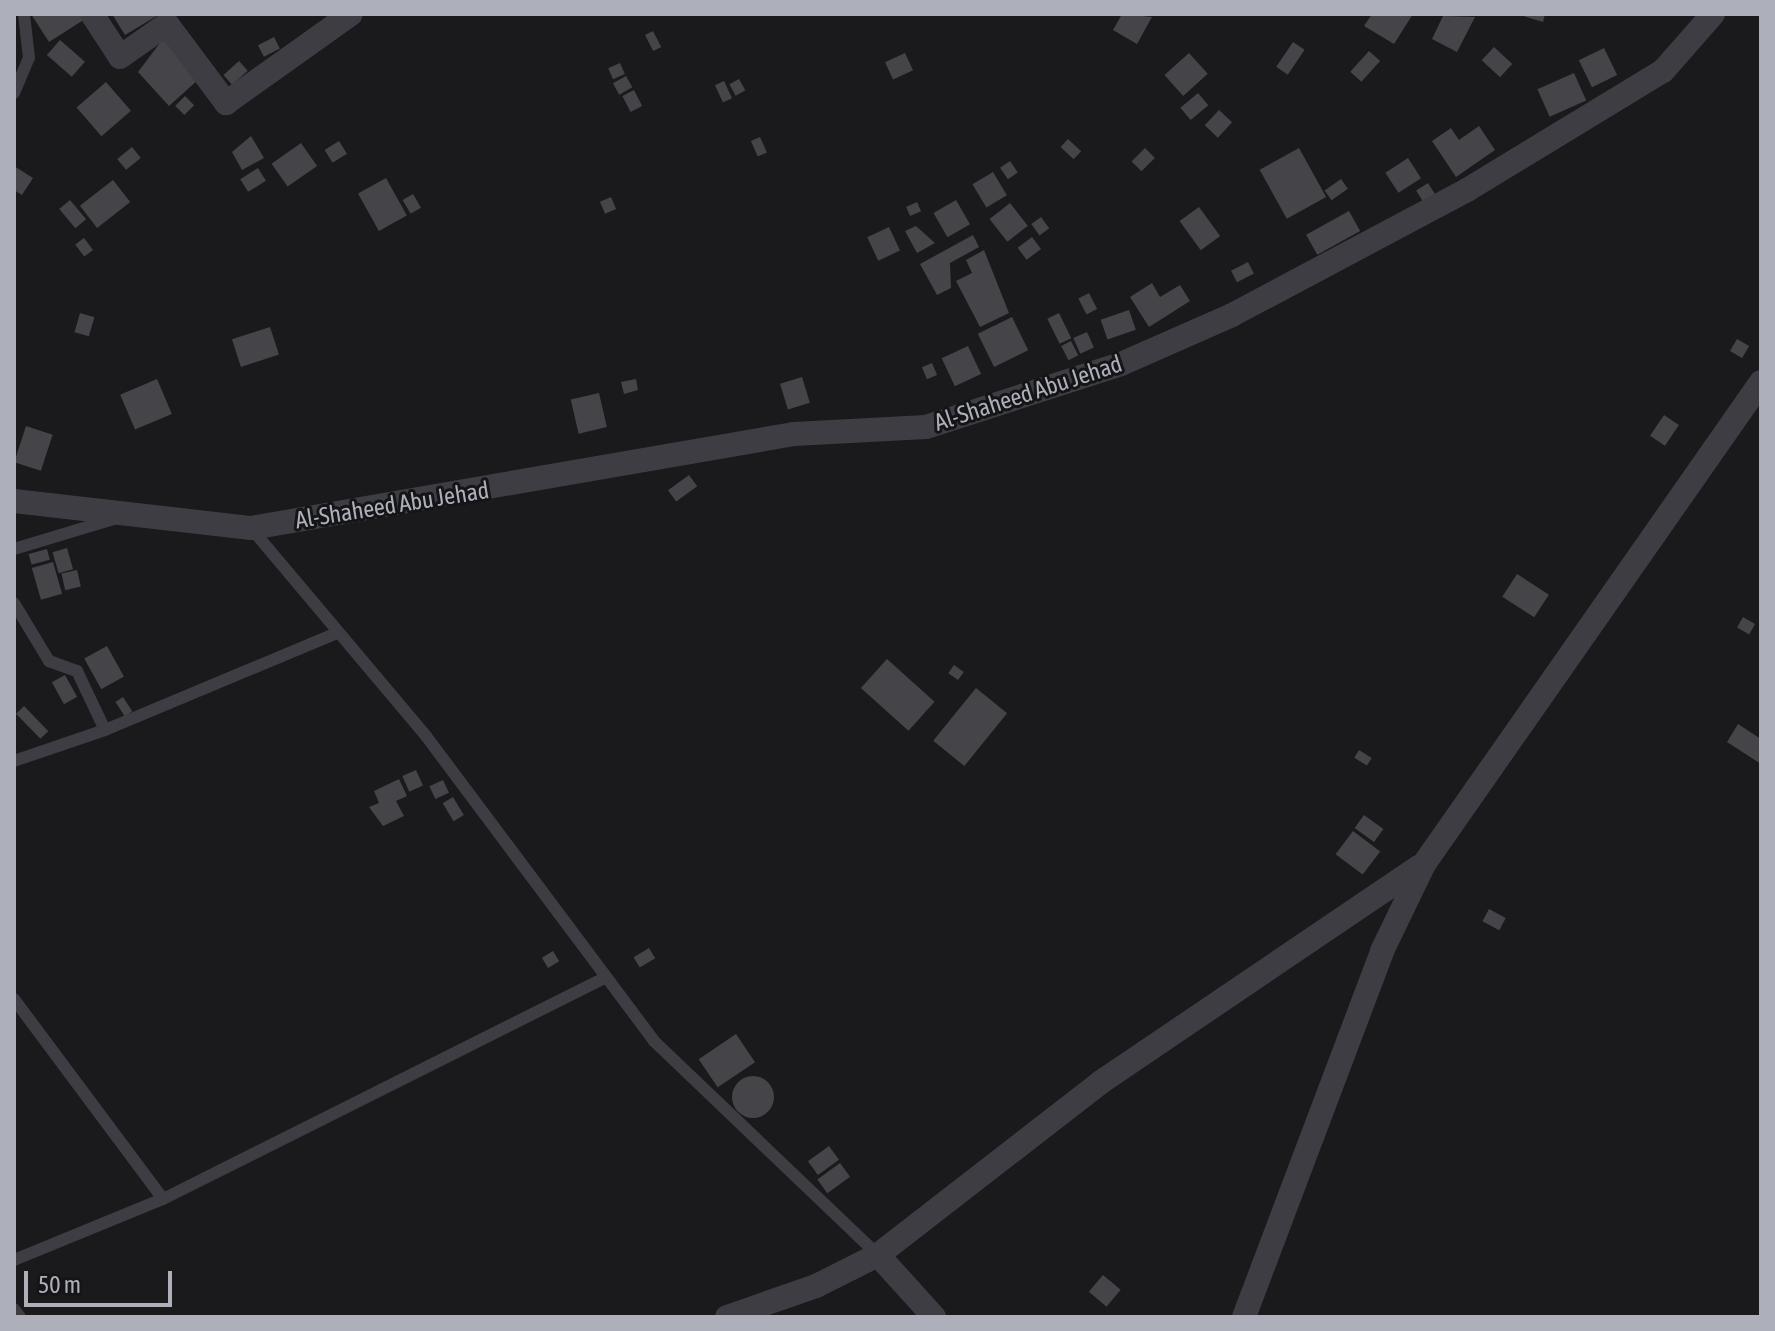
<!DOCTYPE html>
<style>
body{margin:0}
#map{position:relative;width:1775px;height:1331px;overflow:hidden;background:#1a1a1c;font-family:"Asap Condensed",sans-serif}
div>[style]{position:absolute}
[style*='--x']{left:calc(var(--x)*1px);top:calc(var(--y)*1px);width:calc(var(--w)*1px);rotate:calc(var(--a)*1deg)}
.building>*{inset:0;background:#454549;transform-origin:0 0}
.round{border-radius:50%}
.service>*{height:12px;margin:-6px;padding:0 6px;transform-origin:6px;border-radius:6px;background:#3d3d43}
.minor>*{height:24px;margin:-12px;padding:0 12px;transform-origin:12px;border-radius:12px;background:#3d3d43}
span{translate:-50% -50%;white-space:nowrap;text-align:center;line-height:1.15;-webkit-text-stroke:6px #151517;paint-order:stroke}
.street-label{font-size:24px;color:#adb0bb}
.frame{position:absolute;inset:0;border:16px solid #adb0bb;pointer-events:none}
.scale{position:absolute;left:24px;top:1271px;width:148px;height:36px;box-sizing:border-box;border:4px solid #adb0bb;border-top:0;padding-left:10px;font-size:24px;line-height:28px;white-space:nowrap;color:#adb0bb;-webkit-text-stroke:6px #151517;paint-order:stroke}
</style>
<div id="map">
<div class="building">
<div style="clip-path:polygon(31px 14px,82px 14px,85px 19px,49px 42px)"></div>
<div style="clip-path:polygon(112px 14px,160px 14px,125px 35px)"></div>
<div style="clip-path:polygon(1122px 14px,1152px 17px,1137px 44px,1113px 30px)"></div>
<div style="clip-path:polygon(1372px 14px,1413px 14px,1394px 44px,1364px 26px)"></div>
<div style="clip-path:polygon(1517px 14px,1545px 14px,1543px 22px)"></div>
<div style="clip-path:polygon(1443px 16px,1475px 17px,1457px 52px,1432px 39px)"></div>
<div style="left:653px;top:31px;width:18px;height:9px;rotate:63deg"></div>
<div style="left:274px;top:37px;width:13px;height:18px;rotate:63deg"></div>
<div style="clip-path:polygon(163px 39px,199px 79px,169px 106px,138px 72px)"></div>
<div style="left:60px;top:40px;width:33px;height:20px;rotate:41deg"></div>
<div style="left:1293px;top:42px;width:14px;height:30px;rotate:34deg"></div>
<div style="left:1494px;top:47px;width:25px;height:18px;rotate:43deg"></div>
<div style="left:1604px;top:48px;width:30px;height:28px;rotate:64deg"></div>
<div style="left:1369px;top:51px;width:15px;height:28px;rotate:42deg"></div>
<div style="left:905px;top:53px;width:19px;height:22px;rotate:65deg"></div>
<div style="left:1189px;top:53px;width:28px;height:33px;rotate:48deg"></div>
<div style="left:239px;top:61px;width:13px;height:21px;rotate:48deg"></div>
<div style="left:620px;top:63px;width:12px;height:13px;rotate:66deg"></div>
<div style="left:1574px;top:73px;width:30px;height:40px;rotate:66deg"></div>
<div style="left:626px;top:76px;width:13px;height:15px;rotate:61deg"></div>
<div style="left:739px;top:79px;width:13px;height:11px;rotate:61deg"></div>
<div style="left:724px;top:81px;width:19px;height:10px;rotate:65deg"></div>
<div style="left:106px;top:82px;width:38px;height:39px;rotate:49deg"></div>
<div style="left:634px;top:90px;width:18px;height:13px;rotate:63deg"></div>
<div style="left:1198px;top:93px;width:16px;height:23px;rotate:50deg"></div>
<div style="left:185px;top:96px;width:13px;height:14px;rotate:45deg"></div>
<div style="left:1219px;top:110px;width:18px;height:21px;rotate:43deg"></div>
<div style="clip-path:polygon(1479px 126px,1495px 150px,1456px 177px,1432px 141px,1451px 128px,1459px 140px)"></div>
<div style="clip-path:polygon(251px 136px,264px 158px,242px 170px,232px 152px)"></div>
<div style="left:760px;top:137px;width:17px;height:10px;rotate:66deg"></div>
<div style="left:1068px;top:139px;width:18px;height:11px;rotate:43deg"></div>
<div style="left:339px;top:141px;width:15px;height:17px;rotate:58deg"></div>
<div style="left:301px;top:143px;width:28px;height:36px;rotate:55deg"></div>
<div style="left:132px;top:147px;width:14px;height:19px;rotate:51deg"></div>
<div style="left:1145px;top:148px;width:14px;height:19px;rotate:45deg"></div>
<div style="left:1299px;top:148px;width:56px;height:45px;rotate:61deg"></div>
<div style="left:1408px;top:158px;width:24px;height:27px;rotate:57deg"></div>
<div style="left:1010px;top:161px;width:14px;height:12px;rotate:56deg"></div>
<div style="clip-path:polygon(14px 166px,33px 178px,22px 195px,14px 190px)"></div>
<div style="left:258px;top:168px;width:15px;height:21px;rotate:58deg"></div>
<div style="left:993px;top:172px;width:27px;height:24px;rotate:59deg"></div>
<div style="left:386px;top:178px;width:43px;height:32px;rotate:61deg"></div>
<div style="left:1341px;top:179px;width:12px;height:20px;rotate:55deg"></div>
<div style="left:113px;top:180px;width:28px;height:42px;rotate:52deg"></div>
<div style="left:1428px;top:183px;width:13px;height:14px;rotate:58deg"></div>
<div style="left:413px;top:194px;width:16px;height:12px;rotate:60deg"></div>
<div style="left:611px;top:197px;width:13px;height:12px;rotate:67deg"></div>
<div style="left:70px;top:200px;width:25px;height:14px;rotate:50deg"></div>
<div style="left:956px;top:200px;width:28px;height:26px;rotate:60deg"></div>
<div style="left:917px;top:202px;width:10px;height:12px;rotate:66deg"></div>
<div style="left:1010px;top:203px;width:29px;height:26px;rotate:52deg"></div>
<div style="left:1199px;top:207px;width:36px;height:24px;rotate:54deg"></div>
<div style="left:1349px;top:211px;width:23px;height:49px;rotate:61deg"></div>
<div style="left:1041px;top:217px;width:14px;height:12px;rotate:54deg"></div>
<div style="clip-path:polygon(916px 226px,935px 243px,917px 253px,905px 231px)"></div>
<div style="left:889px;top:227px;width:26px;height:24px;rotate:65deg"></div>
<div style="clip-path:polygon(973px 235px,979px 247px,950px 263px,951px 288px,937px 295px,920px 264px)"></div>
<div style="left:1032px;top:237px;width:15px;height:18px;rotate:53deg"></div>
<div style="left:84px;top:238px;width:15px;height:11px;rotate:53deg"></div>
<div style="clip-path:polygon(984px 250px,1009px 313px,980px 327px,956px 281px,972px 273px,966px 260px)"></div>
<div style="left:1248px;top:262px;width:13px;height:19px;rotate:63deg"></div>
<div style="clip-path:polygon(1152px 283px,1160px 297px,1180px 285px,1190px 301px,1149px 327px,1130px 297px)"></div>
<div style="left:1089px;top:293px;width:18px;height:12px;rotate:63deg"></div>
<div style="left:1129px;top:310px;width:21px;height:30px;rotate:71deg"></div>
<div style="left:80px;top:313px;width:15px;height:20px;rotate:16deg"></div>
<div style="left:1059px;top:313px;width:28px;height:13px;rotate:64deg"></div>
<div style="left:1012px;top:317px;width:37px;height:38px;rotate:64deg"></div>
<div style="left:270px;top:327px;width:29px;height:40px;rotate:72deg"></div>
<div style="left:1087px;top:332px;width:17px;height:15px;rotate:66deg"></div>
<div style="left:1737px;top:339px;width:14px;height:14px;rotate:30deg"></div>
<div style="left:1071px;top:341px;width:16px;height:11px;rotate:63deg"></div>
<div style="left:968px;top:346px;width:31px;height:29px;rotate:65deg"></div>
<div style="left:932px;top:363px;width:13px;height:11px;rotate:67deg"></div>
<div style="left:802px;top:377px;width:27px;height:23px;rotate:73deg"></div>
<div style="left:157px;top:379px;width:38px;height:40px;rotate:67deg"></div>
<div style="clip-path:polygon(636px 379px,638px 390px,624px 394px,621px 382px)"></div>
<div style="left:599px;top:393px;width:35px;height:29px;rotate:77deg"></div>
<div style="left:1664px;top:415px;width:18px;height:25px;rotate:34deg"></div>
<div style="left:26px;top:426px;width:28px;height:38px;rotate:18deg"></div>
<div style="left:689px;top:475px;width:14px;height:26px;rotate:54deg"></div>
<div style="left:67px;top:548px;width:22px;height:15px;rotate:74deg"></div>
<div style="left:47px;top:549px;width:11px;height:19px;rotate:75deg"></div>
<div style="left:53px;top:562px;width:33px;height:22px;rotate:74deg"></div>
<div style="left:77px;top:570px;width:17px;height:16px;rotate:77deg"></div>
<div style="left:1517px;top:574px;width:38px;height:27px;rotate:33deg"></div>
<div style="left:1743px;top:617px;width:14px;height:12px;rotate:30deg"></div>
<div style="left:107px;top:646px;width:35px;height:26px;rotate:61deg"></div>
<div style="left:887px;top:659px;width:64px;height:39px;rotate:42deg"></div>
<div style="left:954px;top:665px;width:12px;height:10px;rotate:35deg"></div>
<div style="left:65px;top:675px;width:25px;height:15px;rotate:61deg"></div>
<div style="left:976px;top:688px;width:40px;height:68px;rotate:39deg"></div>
<div style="left:123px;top:697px;width:17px;height:9px;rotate:57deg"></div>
<div style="left:24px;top:706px;width:35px;height:11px;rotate:46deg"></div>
<div style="clip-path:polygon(1738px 724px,1761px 739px,1761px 764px,1727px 742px)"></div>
<div style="left:1359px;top:750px;width:15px;height:9px;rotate:32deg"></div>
<div style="left:416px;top:770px;width:17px;height:15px;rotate:66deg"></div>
<div style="clip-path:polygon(399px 779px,407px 796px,396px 801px,404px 816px,383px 826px,369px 807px,379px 803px,374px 791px)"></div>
<div style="left:443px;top:780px;width:14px;height:15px;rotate:65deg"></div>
<div style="left:453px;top:797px;width:21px;height:12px;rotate:59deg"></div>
<div style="left:1364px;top:815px;width:24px;height:16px;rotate:36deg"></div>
<div style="left:1353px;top:831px;width:34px;height:29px;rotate:37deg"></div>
<div style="left:1489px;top:909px;width:19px;height:14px;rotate:28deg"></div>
<div style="left:649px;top:948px;width:12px;height:18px;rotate:59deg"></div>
<div style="left:553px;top:951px;width:12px;height:13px;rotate:59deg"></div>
<div style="left:736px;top:1034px;width:34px;height:45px;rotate:56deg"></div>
<div class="round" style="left:732px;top:1076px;width:42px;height:42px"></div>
<div style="left:829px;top:1146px;width:17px;height:26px;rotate:54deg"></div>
<div style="left:840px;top:1163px;width:17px;height:28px;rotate:54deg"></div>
<div style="left:1103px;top:1275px;width:23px;height:22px;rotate:40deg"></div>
</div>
<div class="service">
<div style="--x:14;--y:93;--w:38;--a:-67"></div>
<div style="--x:29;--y:58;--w:44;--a:-96.5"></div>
<div style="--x:251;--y:528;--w:272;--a:49.9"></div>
<div style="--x:426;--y:736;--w:381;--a:53.2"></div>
<div style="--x:654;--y:1041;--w:310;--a:43.7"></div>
<div style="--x:14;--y:549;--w:104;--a:-16.7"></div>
<div style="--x:14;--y:603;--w:68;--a:58.9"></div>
<div style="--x:49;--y:661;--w:30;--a:20"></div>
<div style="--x:77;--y:671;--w:65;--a:64.6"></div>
<div style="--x:105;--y:730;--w:96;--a:161.2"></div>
<div style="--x:105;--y:730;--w:251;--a:-22.7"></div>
<div style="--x:14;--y:999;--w:249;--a:53.3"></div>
<div style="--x:14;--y:1260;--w:161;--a:-22.3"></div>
<div style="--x:163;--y:1199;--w:494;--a:-26.6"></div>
<div style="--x:14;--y:1309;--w:10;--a:53"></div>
</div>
<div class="minor">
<div style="--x:92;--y:14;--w:51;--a:56.9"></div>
<div style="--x:120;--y:57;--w:57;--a:-35.1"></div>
<div style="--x:167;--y:24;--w:99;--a:53.2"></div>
<div style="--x:226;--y:103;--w:153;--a:-35.5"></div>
<div style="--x:14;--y:501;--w:239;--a:6.5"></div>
<div style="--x:251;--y:528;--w:551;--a:-9.82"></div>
<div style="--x:794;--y:434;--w:132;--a:-3"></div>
<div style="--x:926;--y:427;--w:205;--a:-17.9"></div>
<div style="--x:1121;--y:364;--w:121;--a:-23.8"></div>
<div style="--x:1232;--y:315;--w:266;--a:-28"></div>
<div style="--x:1467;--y:190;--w:229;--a:-31.3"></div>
<div style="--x:1663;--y:71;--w:76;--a:-48.7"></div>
<div style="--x:878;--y:1255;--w:84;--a:47.9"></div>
<div style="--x:727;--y:1317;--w:94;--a:-19.2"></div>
<div style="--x:816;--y:1286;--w:69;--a:-26.6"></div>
<div style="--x:878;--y:1255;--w:282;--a:-37.8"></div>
<div style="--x:1101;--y:1082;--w:384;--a:-34.1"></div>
<div style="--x:1244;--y:1317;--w:391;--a:-69.3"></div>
<div style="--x:1382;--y:951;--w:97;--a:-64.2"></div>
<div style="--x:1424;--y:864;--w:588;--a:-55.04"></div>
</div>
<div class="street-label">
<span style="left:1028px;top:393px;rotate:-18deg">Al-Shaheed Abu Jehad</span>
<span style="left:392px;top:505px;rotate:-9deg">Al-Shaheed Abu Jehad</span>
</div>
<div class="frame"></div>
<div class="scale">50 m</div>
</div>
